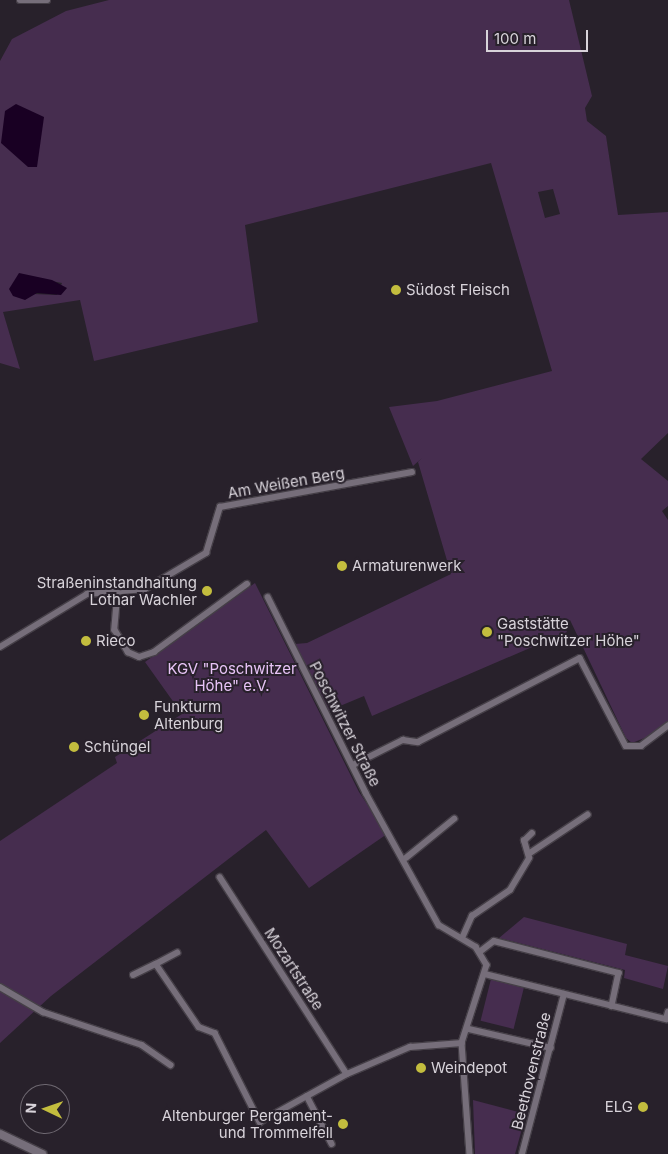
<!DOCTYPE html>
<meta charset="utf-8">
<style>
body{margin:0}
#map{position:relative;width:668px;height:1154px;overflow:hidden;background:#28212b;font-family:Inter,sans-serif}
div>[style]{position:absolute}
[style*='--x']{left:calc(var(--x)*1px);top:calc(var(--y)*1px);width:calc(var(--w)*1px);rotate:calc(var(--a)*1deg)}
.green>*{inset:0;background:#462d4f;transform-origin:0 0}
.water>*{inset:0;background:#190023}
.roads{filter:drop-shadow(1px 0 #453f47) drop-shadow(-1px 0 #453f47) drop-shadow(0 1px #453f47) drop-shadow(0 -1px #453f47)}
.street>*{height:5.5px;margin:-2.75px;padding:0 2.75px;transform-origin:2.75px;border-radius:2.75px;background:#766e7a}
.secondary>*{height:8px;margin:-4px;padding:0 4px;transform-origin:4px;border-radius:4px;background:#766e7a}
.dots>*{width:14px;height:14px;translate:-50% -50%;box-sizing:border-box;border:2px solid #28212b;border-radius:50%}
span{translate:-50% -50%;white-space:nowrap;text-align:center;line-height:1.15;-webkit-text-stroke:4px #28212b;paint-order:stroke}
.poi-label{font-size:15px;color:#d8d3da}
.left{translate:0 -50%;text-align:left}
.right{translate:-100% -50%;text-align:right}
.street-label{font-size:15px;color:#d8d3da}
.park-label{font-size:15px;color:#e7c3f6}
.north{position:absolute;left:20px;top:1084px;width:50px;height:50px;box-sizing:border-box;background:#28212b;border:1px solid #6e6871;border-radius:50%;rotate:273deg;font-size:14px;font-weight:700;line-height:20px;text-align:center;color:#d8d3da}
.north::after{content:'';display:block;margin:auto;width:18px;height:22px;background:#c3bd3e;clip-path:polygon(50% 0,100% 100%,50% 72%,0 100%)}
.scale{position:absolute;left:486px;top:30px;width:102px;height:22px;box-sizing:border-box;border:2px solid #d8d3da;border-top:0;padding-left:6px;font-size:15px;line-height:18px;white-space:nowrap;color:#d8d3da;-webkit-text-stroke:4px #28212b;paint-order:stroke}
</style>
<div id="map">
<div class="green">
<div style="clip-path:polygon(evenodd,109px 0,569px 0,592px 96px,585px 108px,587px 121px,606px 136px,618px 215px,668px 212px,668px 433px,641px 459px,668px 481px,668px 506px,662px 511px,668px 520px,668px 721px,647px 737px,632px 743px,626px 738px,570px 620px,563px 623px,567px 632px,372px 716px,364px 696px,328px 711px,295px 644px,307px 643px,451px 574px,418px 462px,422px 458px,413px 466px,389px 407px,437px 401px,552px 371px,491px 163px,245px 225px,258px 322px,94px 361px,80px 300px,3px 312px,20px 369px,0 363px,0 61px,12px 39px,66px 11px,109px 0,553px 189px,560px 214px,545px 218px,538px 192px,553px 189px,109px 0,26px 275px,30px 277px,62px 283px,57px 295px,33px 294px,26px 275px)"></div>
<div style="clip-path:polygon(255px 583px,359px 792px,387px 834px,309px 888px,266px 830px,51px 996px,0 1043px,0 841px,117px 763px,115px 757px,182px 714px,145px 662px)"></div>
<div style="clip-path:polygon(524px 917px,627px 944px,625px 955px,668px 966px,663px 989px,624px 978px,625px 970px,499px 938px)"></div>
<div style="left:491px;top:979px;width:34px;height:43px;rotate:14deg"></div>
<div style="clip-path:polygon(473px 1100px,526px 1114px,515px 1154px,475px 1154px)"></div>
</div>
<div class="water">
<div style="clip-path:polygon(16px 104px,44px 117px,37px 167px,28px 167px,1px 143px,5px 111px)"></div>
<div style="clip-path:polygon(19px 273px,52px 280px,67px 288px,61px 295px,37px 293px,25px 300px,13px 296px,9px 289px)"></div>
</div>
<div class="roads">
<div class="street">
<div style="--x:20;--y:0;--w:27;--a:0"></div>
<div style="--x:118;--y:592;--w:38;--a:95"></div>
<div style="--x:115;--y:630;--w:26;--a:59"></div>
<div style="--x:128;--y:652;--w:12;--a:24"></div>
<div style="--x:139;--y:657;--w:16;--a:-18"></div>
<div style="--x:154;--y:652;--w:115;--a:-36.2"></div>
<div style="--x:268;--y:597;--w:219;--a:63.4"></div>
<div style="--x:366;--y:793;--w:151;--a:61.1"></div>
<div style="--x:439;--y:925;--w:43;--a:30.7"></div>
<div style="--x:476;--y:947;--w:21;--a:59"></div>
<div style="--x:487;--y:965;--w:82;--a:107.8"></div>
<div style="--x:462;--y:1043;--w:111;--a:85.9"></div>
<div style="--x:0;--y:647;--w:102;--a:-31.3"></div>
<div style="--x:87;--y:594;--w:58;--a:-4.9"></div>
<div style="--x:145;--y:589;--w:71;--a:-30.5"></div>
<div style="--x:206;--y:553;--w:48;--a:-73.1"></div>
<div style="--x:220;--y:507;--w:195;--a:-10.3"></div>
<div style="--x:353;--y:765;--w:56;--a:-26.6"></div>
<div style="--x:403;--y:740;--w:15;--a:8"></div>
<div style="--x:418;--y:742;--w:182;--a:-27.4"></div>
<div style="--x:580;--y:658;--w:99;--a:62.4"></div>
<div style="--x:626;--y:746;--w:15;--a:0"></div>
<div style="--x:641;--y:746;--w:34;--a:-37"></div>
<div style="--x:530;--y:853;--w:69;--a:-33.7"></div>
<div style="--x:406;--y:858;--w:62;--a:-39.1"></div>
<div style="--x:220;--y:877;--w:234;--a:57.2"></div>
<div style="--x:463;--y:936;--w:22;--a:-66"></div>
<div style="--x:472;--y:916;--w:46;--a:-34.4"></div>
<div style="--x:510;--y:890;--w:37;--a:-59"></div>
<div style="--x:529;--y:858;--w:18;--a:-106"></div>
<div style="--x:524;--y:841;--w:11;--a:-45"></div>
<div style="--x:481;--y:951;--w:16;--a:-38"></div>
<div style="--x:494;--y:941;--w:129;--a:14.4"></div>
<div style="--x:619;--y:973;--w:34;--a:102"></div>
<div style="--x:156;--y:964;--w:24;--a:-28"></div>
<div style="--x:485;--y:974;--w:187;--a:14"></div>
<div style="--x:666;--y:1019;--w:7;--a:-74"></div>
<div style="--x:133;--y:975;--w:25;--a:-26"></div>
<div style="--x:156;--y:964;--w:76;--a:55.7"></div>
<div style="--x:199;--y:1027;--w:17;--a:21"></div>
<div style="--x:215;--y:1033;--w:100;--a:63.2"></div>
<div style="--x:260;--y:1122;--w:99;--a:-28.9"></div>
<div style="--x:347;--y:1074;--w:69;--a:-23.2"></div>
<div style="--x:410;--y:1047;--w:52;--a:-4.4"></div>
<div style="--x:0;--y:987;--w:50;--a:30.2"></div>
<div style="--x:43;--y:1012;--w:104;--a:18.4"></div>
<div style="--x:142;--y:1045;--w:35;--a:35"></div>
<div style="--x:469;--y:1029;--w:84;--a:13"></div>
<div style="--x:307;--y:1096;--w:54;--a:62.5"></div>
<div style="--x:522;--y:1154;--w:165;--a:-75.3"></div>
</div>
<div class="secondary">
<div style="--x:0;--y:1134;--w:47;--a:25.5"></div>
</div>
</div>
<div class="dots">
<div style="left:396px;top:290px;background:#c3bd3e"></div>
<div style="left:342px;top:566px;background:#c3bd3e"></div>
<div style="left:207px;top:591px;background:#c3bd3e"></div>
<div style="left:487px;top:632px;background:#c3bd3e"></div>
<div style="left:86px;top:641px;background:#c3bd3e"></div>
<div style="left:144px;top:715px;background:#c3bd3e"></div>
<div style="left:74px;top:747px;background:#c3bd3e"></div>
<div style="left:421px;top:1068px;background:#c3bd3e"></div>
<div style="left:643px;top:1107px;background:#c3bd3e"></div>
<div style="left:343px;top:1124px;background:#c3bd3e"></div>
</div>
<div class="poi-label">
<span class="left" style="left:406px;top:290px">Südost Fleisch</span>
<span class="left" style="left:352px;top:566px">Armaturenwerk</span>
<span class="right" style="left:197px;top:591px">Straßeninstandhaltung<br>Lothar Wachler</span>
<span class="left" style="left:497px;top:632px">Gaststätte<br>"Poschwitzer Höhe"</span>
<span class="left" style="left:96px;top:641px">Rieco</span>
<span class="left" style="left:154px;top:715px">Funkturm<br>Altenburg</span>
<span class="left" style="left:84px;top:747px">Schüngel</span>
<span class="left" style="left:431px;top:1068px">Weindepot</span>
<span class="right" style="left:633px;top:1107px">ELG</span>
<span class="right" style="left:333px;top:1124px">Altenburger Pergament-<br>und Trommelfell</span>
</div>
<div class="street-label">
<span style="left:286px;top:483px;rotate:-10deg">Am Weißen Berg</span>
<span style="left:345px;top:724px;rotate:63deg">Poschwitzer Straße</span>
<span style="left:294px;top:969px;rotate:57deg">Mozartstraße</span>
<span style="left:531px;top:1071px;rotate:-76deg">Beethovenstraße</span>
</div>
<div class="park-label">
<span style="left:232px;top:677px">KGV "Poschwitzer<br>Höhe" e.V.</span>
</div>
<div class="north">N</div>
<div class="scale">100 m</div>
</div>
